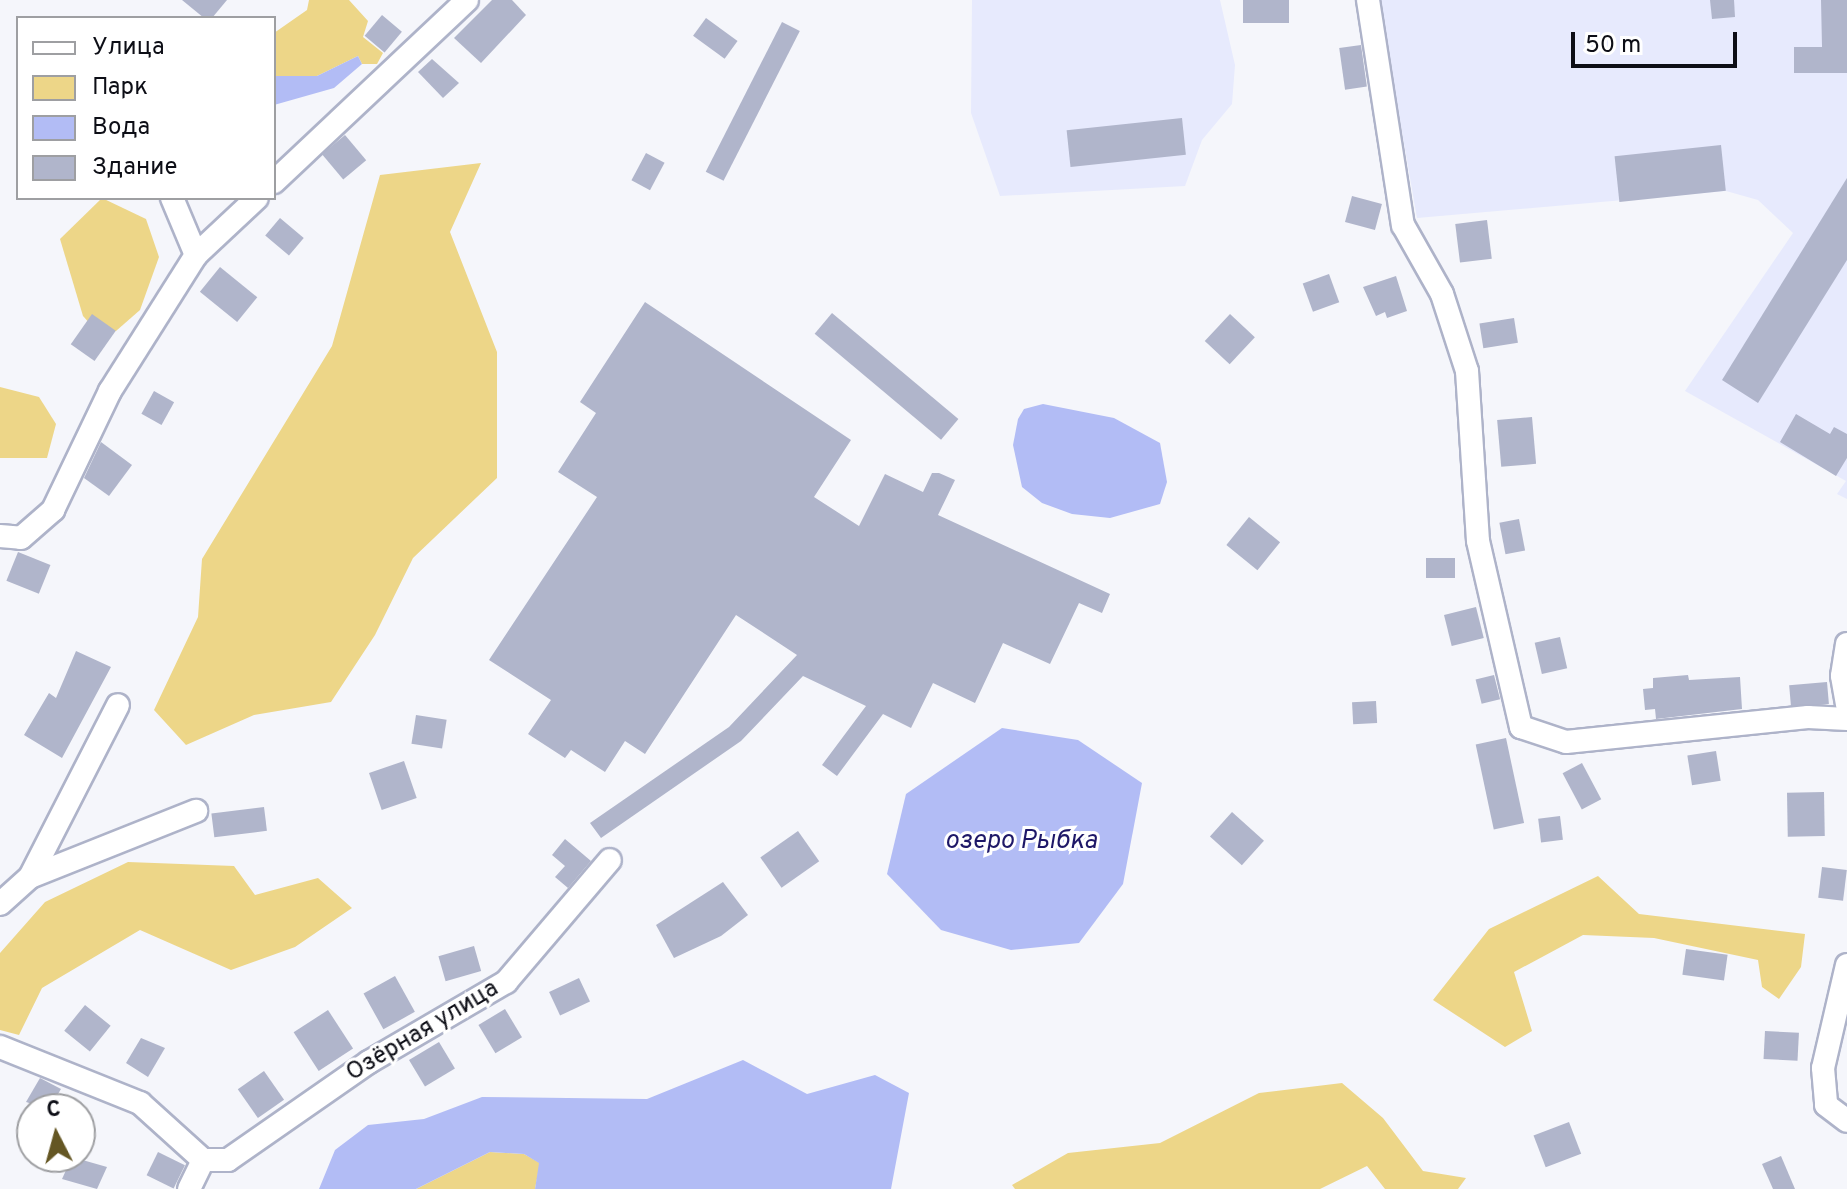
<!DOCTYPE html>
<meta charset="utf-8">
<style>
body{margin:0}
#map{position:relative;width:1847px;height:1189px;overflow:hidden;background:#f5f6fb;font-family:Overpass,sans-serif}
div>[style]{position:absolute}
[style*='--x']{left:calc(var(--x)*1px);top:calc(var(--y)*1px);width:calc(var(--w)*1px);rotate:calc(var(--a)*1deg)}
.built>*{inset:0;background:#e7eafd}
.green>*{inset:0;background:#edd688}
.water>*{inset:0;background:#b2bcf5}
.building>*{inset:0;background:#b0b5cb;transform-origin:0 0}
.roads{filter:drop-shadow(2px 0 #aeb3c9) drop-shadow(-2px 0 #aeb3c9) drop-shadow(0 2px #aeb3c9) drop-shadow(0 -2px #aeb3c9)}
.minor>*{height:22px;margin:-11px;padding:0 11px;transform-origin:11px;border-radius:11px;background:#fff}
span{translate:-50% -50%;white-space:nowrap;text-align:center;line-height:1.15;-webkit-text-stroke:6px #fff;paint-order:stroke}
.street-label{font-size:24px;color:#0d0e16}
.water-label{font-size:26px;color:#1e1868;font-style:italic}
.legend{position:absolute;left:16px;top:16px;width:260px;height:184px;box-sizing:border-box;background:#fff;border:2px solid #9e9fa2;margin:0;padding:10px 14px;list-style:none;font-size:24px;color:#0d0e16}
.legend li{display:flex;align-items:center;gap:16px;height:40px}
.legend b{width:40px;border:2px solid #9e9fa2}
.north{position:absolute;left:16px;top:1093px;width:80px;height:80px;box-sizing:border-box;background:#fff;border:2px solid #9e9fa2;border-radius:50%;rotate:354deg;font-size:22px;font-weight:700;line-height:32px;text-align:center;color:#0d0e16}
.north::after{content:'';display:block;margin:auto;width:28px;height:36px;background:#645623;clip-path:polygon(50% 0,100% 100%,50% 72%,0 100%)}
.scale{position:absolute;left:1571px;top:32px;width:166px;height:36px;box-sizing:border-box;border:4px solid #0d0e16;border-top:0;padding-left:10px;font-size:24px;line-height:28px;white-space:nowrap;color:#0d0e16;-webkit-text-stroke:6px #fff;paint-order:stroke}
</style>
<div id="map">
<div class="built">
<div style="clip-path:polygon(972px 0,1220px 0,1235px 65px,1232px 104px,1202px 140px,1185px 186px,1000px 196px,971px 113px)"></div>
<div style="clip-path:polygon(1379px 0,1847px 0,1847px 499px,1837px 494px,1846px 481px,1685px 391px,1793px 233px,1758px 200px,1726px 191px,1417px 218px)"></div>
</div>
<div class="green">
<div style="clip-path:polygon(309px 0,349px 0,368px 21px,363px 37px,383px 53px,377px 64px,362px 64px,358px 56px,317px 76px,274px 76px,274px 33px,307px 10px)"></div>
<div style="clip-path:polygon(481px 163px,450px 232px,497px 352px,497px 478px,413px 558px,375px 635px,331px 702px,254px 715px,186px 745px,154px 710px,198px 617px,202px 559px,332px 346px,380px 175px)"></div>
<div style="clip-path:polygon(102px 198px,146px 219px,159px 257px,140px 310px,116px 331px,100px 335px,83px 316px,60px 239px)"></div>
<div style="clip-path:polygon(0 387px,39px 397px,56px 424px,47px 458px,0 458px)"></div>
<div style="clip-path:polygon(128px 862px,234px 866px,255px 895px,318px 878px,352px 908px,295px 947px,231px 970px,140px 930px,42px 988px,19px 1035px,0 1030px,0 953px,45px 902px)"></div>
<div style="clip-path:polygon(1598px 876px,1639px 914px,1805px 934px,1801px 967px,1779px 999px,1762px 987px,1758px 960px,1654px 938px,1583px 935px,1514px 972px,1532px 1031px,1505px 1047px,1433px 1000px,1489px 929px)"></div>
<div style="clip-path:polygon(1342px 1083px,1383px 1118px,1423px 1171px,1466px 1178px,1458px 1189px,1385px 1189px,1367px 1166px,1320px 1189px,1015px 1189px,1012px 1185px,1068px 1153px,1160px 1143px,1259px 1093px)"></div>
<div style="clip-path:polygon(490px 1152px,524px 1154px,540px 1163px,535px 1189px,416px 1189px)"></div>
</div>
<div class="water">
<div style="clip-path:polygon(358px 56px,362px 64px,334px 88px,274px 105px,274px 76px,317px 76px)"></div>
<div style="clip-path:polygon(1043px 404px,1114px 418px,1160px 443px,1167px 482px,1160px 504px,1110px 518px,1072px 514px,1042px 503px,1022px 487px,1013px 445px,1018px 419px,1024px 409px)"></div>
<div style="clip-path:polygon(1002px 728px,1078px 740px,1142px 783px,1123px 884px,1079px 943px,1011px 950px,941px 930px,887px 874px,906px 794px)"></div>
<div style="clip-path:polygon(743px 1060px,807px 1094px,875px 1075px,909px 1093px,891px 1189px,535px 1189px,539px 1163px,524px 1154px,490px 1152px,416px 1189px,319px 1189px,335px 1150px,368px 1125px,424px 1119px,482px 1097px,647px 1099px)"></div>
</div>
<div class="building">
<div style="clip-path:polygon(182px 0,227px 0,212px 18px,204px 18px)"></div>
<div style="clip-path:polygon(492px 0,512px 0,526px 15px,481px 63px,454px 38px)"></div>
<div style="left:1243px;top:0;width:46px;height:23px"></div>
<div style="clip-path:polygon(1710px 0,1734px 0,1735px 17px,1712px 19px)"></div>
<div style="clip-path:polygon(1821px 0,1847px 0,1847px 73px,1794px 73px,1794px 47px,1822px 47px)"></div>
<div style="left:382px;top:15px;width:26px;height:27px;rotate:40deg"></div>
<div style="left:706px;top:18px;width:39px;height:22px;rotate:36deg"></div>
<div style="left:782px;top:22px;width:20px;height:168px;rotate:27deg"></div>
<div style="left:1361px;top:45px;width:42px;height:22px;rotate:82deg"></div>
<div style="clip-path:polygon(432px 59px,459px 83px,443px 98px,418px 72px)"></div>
<div style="left:1182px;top:118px;width:37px;height:116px;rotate:84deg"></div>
<div style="left:345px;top:135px;width:33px;height:30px;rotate:50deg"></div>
<div style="left:1721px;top:145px;width:46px;height:107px;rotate:84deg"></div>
<div style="left:646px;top:153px;width:21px;height:31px;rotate:28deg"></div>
<div style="clip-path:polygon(1847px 178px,1847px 260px,1758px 403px,1722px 380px)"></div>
<div style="left:1352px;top:196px;width:31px;height:27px;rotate:15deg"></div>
<div style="left:280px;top:218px;width:31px;height:23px;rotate:40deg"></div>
<div style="left:1487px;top:220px;width:39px;height:32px;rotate:83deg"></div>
<div style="left:220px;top:267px;width:48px;height:32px;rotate:39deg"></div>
<div style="left:1329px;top:274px;width:30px;height:28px;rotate:70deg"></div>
<div style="clip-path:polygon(1396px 276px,1407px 311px,1387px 318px,1385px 312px,1376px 316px,1363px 287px)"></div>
<div style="clip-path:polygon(645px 302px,851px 440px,814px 497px,859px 526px,885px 474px,923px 492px,932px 473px,939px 473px,955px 480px,938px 515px,1110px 594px,1102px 613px,1079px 603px,1050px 664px,1003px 643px,975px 703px,933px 683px,911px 728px,883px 714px,837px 776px,822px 765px,866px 706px,803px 676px,741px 741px,601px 838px,590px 823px,729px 727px,797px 655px,736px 615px,645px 754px,625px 741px,605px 772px,571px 750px,565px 758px,528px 734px,551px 700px,489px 660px,597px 497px,558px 472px,596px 413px,580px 402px)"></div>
<div style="left:832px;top:313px;width:165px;height:27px;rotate:40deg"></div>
<div style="left:92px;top:314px;width:29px;height:37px;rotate:35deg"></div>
<div style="left:1230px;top:314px;width:34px;height:37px;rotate:43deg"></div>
<div style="left:1514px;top:318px;width:25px;height:35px;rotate:81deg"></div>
<div style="left:154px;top:391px;width:23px;height:26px;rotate:29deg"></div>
<div style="clip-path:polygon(1796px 414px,1830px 434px,1834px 427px,1847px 434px,1847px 458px,1836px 476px,1780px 442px)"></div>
<div style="left:1532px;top:417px;width:47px;height:35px;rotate:85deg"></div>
<div style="clip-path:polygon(101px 442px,132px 465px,109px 496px,84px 478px)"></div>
<div style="left:1249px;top:517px;width:40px;height:36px;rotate:39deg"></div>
<div style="left:1519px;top:519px;width:32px;height:20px;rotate:79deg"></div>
<div style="left:18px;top:552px;width:35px;height:31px;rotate:22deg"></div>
<div style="left:1455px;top:558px;width:20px;height:29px;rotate:90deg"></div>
<div style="left:1476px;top:607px;width:32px;height:33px;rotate:76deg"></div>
<div style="left:1560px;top:637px;width:32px;height:26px;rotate:77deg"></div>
<div style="clip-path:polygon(76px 651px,111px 667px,62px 758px,24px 735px,49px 693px,56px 698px)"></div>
<div style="left:1494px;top:675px;width:25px;height:19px;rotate:76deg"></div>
<div style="clip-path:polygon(1688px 675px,1689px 680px,1740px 677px,1742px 709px,1656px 719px,1655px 709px,1645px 710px,1643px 689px,1653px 688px,1653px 678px)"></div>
<div style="left:1827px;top:682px;width:22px;height:38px;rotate:85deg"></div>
<div style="left:1376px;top:701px;width:22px;height:24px;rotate:87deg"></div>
<div style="left:416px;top:715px;width:31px;height:29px;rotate:9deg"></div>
<div style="left:1506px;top:738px;width:87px;height:31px;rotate:78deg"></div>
<div style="left:1716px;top:751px;width:30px;height:29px;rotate:81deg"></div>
<div style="left:404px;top:761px;width:39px;height:37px;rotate:71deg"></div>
<div style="left:1582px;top:763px;width:41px;height:22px;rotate:62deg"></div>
<div style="left:1824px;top:792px;width:44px;height:37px;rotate:89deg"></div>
<div style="left:264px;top:807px;width:24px;height:53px;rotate:83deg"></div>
<div style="left:1232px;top:812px;width:43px;height:33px;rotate:42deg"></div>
<div style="left:1560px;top:816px;width:24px;height:22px;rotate:83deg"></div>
<div style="left:798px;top:831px;width:37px;height:46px;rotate:55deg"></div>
<div style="clip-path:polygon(565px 839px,591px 861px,568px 888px,555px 877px,565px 866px,552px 855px)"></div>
<div style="left:1822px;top:867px;width:25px;height:31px;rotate:7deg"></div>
<div style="clip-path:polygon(723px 882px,748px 915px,721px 936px,674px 958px,656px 925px)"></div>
<div style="left:474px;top:946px;width:26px;height:37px;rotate:74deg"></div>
<div style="left:1686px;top:949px;width:42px;height:26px;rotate:8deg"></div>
<div style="left:395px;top:976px;width:41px;height:36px;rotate:61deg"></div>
<div style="left:579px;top:978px;width:26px;height:33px;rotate:65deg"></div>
<div style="left:85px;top:1005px;width:33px;height:33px;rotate:39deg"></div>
<div style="left:505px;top:1009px;width:33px;height:31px;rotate:59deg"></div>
<div style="left:328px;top:1010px;width:46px;height:41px;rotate:57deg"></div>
<div style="left:1765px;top:1031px;width:34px;height:28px;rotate:3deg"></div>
<div style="clip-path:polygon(141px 1038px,165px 1048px,148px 1077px,126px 1063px)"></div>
<div style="left:439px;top:1042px;width:31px;height:35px;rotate:59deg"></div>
<div style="left:264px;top:1071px;width:35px;height:32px;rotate:55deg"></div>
<div style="clip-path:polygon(40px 1078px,61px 1089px,49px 1109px,26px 1102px)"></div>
<div style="left:1569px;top:1122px;width:34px;height:38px;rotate:69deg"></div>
<div style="left:158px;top:1152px;width:30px;height:26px;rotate:26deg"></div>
<div style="clip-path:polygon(1781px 1156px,1795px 1189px,1773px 1189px,1762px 1164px)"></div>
<div style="clip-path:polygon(72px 1157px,107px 1167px,97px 1189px,62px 1179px)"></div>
</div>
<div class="roads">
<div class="minor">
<div style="--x:1368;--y:0;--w:228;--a:81.2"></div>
<div style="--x:1403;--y:225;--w:79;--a:60.5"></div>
<div style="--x:1442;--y:294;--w:81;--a:72"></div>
<div style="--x:1467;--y:371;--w:170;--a:86.3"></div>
<div style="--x:1478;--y:541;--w:191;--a:77"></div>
<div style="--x:1521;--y:727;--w:47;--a:18.4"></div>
<div style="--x:1566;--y:742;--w:243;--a:-5.9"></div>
<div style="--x:1808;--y:717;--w:39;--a:3"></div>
<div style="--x:274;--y:182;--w:265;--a:-43.3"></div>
<div style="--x:172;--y:198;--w:62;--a:67.2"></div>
<div style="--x:0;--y:536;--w:21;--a:5"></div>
<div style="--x:21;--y:538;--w:43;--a:-41.2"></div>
<div style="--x:53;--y:510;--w:132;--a:-64.4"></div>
<div style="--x:110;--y:391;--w:161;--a:-57.7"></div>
<div style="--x:196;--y:255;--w:83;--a:-43.1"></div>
<div style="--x:1847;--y:644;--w:32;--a:99"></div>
<div style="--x:1842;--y:676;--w:29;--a:80"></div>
<div style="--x:30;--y:877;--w:193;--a:-62.9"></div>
<div style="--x:0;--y:904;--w:40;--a:-42"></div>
<div style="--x:30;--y:877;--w:179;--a:-21.7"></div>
<div style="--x:1847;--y:965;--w:106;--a:103.1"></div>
<div style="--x:1823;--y:1068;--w:37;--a:85"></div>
<div style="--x:1826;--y:1105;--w:26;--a:37"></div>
<div style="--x:0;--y:1047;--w:151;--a:21.8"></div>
<div style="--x:140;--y:1103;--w:85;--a:42.1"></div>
<div style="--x:203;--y:1160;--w:25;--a:0"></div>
<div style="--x:228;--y:1160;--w:172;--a:-34.8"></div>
<div style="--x:369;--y:1062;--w:159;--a:-30.3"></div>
<div style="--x:506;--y:982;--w:160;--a:-49.6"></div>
<div style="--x:189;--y:1189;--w:32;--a:-64"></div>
</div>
</div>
<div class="street-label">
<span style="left:423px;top:1032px;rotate:-31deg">Озёрная улица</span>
</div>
<div class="water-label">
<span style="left:1021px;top:842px">озеро Рыбка</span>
</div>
<ul class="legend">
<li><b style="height:10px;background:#fff"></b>Улица</li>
<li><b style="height:22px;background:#edd688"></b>Парк</li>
<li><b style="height:22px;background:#b2bcf5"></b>Вода</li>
<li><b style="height:22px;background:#b0b5cb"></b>Здание</li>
</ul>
<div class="north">С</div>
<div class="scale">50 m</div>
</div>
